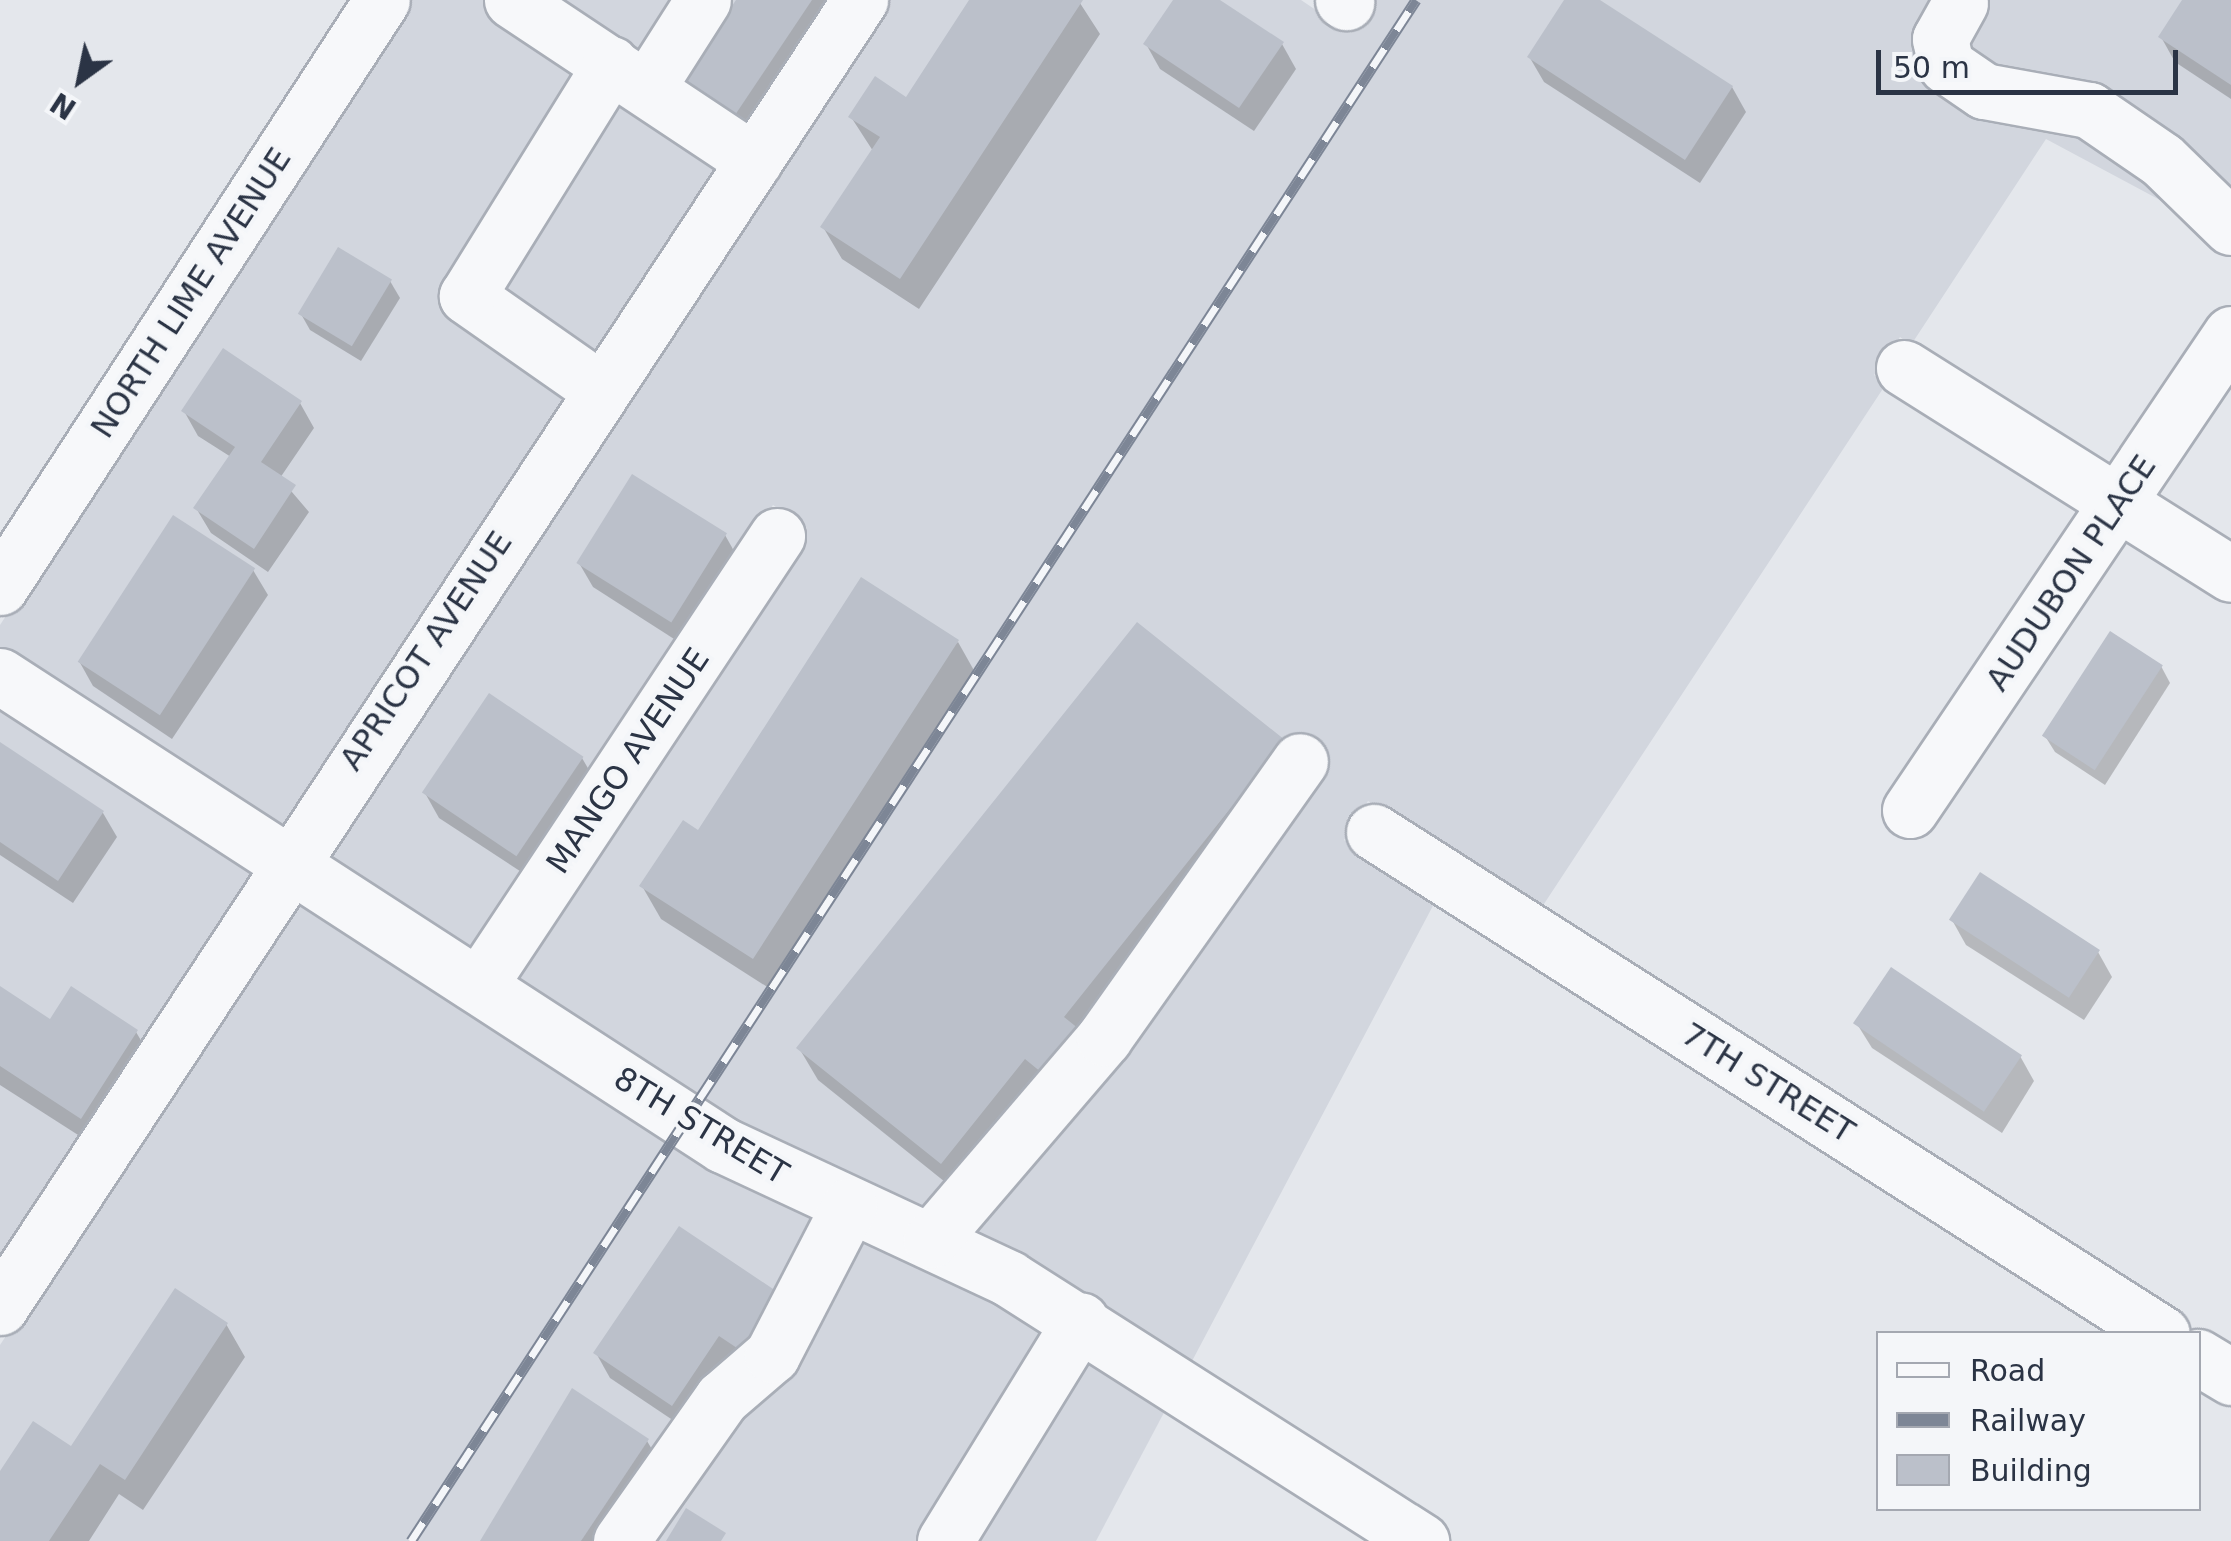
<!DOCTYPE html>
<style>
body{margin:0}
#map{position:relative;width:2231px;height:1541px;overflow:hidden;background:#e4e7ec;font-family:"DejaVu Sans",sans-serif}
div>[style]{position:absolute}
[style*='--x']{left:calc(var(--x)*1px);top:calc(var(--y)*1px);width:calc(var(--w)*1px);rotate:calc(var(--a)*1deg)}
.built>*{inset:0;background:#d2d6de}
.shadow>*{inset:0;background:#0003}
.building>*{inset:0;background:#bbc0ca;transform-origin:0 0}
.roads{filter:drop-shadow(2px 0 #a9aeb7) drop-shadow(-2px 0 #a9aeb7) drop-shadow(0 2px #a9aeb7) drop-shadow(0 -2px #a9aeb7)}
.minor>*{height:55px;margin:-27.5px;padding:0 27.5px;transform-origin:27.5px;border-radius:27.5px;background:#f7f8fa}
.rail>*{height:11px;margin-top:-5.5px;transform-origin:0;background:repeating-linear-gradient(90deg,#f4f6f9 0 22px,#7d8696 0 44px);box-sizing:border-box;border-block:2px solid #7d8696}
span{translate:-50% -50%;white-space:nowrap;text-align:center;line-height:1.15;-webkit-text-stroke:8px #f4f6f9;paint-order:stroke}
.street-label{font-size:32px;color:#2b3445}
.legend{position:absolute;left:1876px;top:1331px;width:325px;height:180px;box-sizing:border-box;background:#f4f6f9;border:2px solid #a4a8b1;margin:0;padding:12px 18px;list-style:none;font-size:30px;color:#2b3445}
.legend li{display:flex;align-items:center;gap:20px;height:50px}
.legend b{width:50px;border:2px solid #a4a8b1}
.north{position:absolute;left:30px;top:30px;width:100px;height:100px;-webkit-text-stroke:8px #f4f6f9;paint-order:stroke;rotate:213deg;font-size:28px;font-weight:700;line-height:40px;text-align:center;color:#2b3445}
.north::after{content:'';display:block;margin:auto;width:35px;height:45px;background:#2b3445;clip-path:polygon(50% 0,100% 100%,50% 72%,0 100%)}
.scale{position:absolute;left:1876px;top:50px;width:302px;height:45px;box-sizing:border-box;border:5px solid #2b3445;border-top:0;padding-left:12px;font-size:30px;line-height:35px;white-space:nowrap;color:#2b3445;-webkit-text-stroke:8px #f4f6f9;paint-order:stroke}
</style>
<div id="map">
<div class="built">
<div style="clip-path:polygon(407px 0,834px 0,284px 834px,0 648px,0 625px)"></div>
<div style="clip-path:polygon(885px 0,1301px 0,1350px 33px,1372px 0,2231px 0,2231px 238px,2046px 139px,1911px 345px,1900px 337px,1874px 375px,1886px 384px,1540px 910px,1368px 801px,1344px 840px,1436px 900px,1191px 1363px,757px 1137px,509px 977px,807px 528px,773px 505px,474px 954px,320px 857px)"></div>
<div style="clip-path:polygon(0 705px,260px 874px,0 1269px)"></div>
<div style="clip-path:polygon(296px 897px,1168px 1405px,1096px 1541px,0 1541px,0 1345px)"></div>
</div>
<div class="shadow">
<div style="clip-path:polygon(739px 0,829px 0,742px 150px,692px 117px)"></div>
<div style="clip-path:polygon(972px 0,1078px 0,1100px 34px,919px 309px,842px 259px,823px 227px,873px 151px,851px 117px,906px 100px)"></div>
<div style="clip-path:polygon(1176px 0,1216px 0,1282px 44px,1296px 69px,1254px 131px,1160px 69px,1146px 44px)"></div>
<div style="clip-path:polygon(1567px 0,1596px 0,1732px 87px,1746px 112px,1700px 183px,1544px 82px,1530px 58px)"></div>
<div style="clip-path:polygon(2185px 0,2231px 0,2231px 99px,2175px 62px,2161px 37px)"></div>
<div style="clip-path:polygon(390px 281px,400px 298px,361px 361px,310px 330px,301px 314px)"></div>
<div style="clip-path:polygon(300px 403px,314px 428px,280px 478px,309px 512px,268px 572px,211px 533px,196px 508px,231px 457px,198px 436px,184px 411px)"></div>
<div style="clip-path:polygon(725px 535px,739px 560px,685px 646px,593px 587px,579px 563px)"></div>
<div style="clip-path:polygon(253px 570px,268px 595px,172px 739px,93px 686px,79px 661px)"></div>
<div style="clip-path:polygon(958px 642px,976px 674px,772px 990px,661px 919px,642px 886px)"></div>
<div style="clip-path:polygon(2161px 666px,2170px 683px,2105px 785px,2055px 752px,2045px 736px)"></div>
<div style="clip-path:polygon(1283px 741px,960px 1194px,818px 1080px,799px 1048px)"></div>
<div style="clip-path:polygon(0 745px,103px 813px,117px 837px,73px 903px,0 855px)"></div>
<div style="clip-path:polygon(582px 758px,596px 782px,532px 879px,439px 818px,425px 793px)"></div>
<div style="clip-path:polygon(1952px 920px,2098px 952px,2112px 977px,2084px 1020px,1966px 945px)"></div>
<div style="clip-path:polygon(0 989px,51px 1022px,136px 1032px,155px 1064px,100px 1149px,0 1085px)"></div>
<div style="clip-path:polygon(1857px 1024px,2020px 1056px,2034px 1081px,2002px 1133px,1872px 1048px)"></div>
<div style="clip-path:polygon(791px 1319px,686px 1429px,610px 1378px,596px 1353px)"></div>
<div style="clip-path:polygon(226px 1324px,245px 1357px,143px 1510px,119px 1494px,89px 1541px,0 1541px,0 1475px,72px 1450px)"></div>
<div style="clip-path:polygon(572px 1391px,647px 1441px,666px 1473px,621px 1541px,483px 1541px)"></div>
</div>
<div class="building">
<div style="clip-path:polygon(736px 0,812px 0,727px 127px,674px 92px)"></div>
<div style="clip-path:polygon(969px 0,1083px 0,900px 279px,820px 227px,880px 137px,848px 117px,875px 76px,906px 97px)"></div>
<div style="clip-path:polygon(1173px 0,1220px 0,1284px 42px,1239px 108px,1143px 44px)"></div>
<div style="clip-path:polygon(1564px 0,1600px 0,1733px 86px,1685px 160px,1527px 57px)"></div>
<div style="clip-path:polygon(2182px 0,2231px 0,2231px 85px,2158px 37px)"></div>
<div style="left:338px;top:247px;width:63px;height:78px;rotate:31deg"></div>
<div style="clip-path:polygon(223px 348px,302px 401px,261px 462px,296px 485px,254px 549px,193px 508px,235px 447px,181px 411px)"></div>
<div style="left:632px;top:474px;width:112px;height:105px;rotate:32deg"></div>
<div style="left:173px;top:515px;width:98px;height:175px;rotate:33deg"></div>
<div style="clip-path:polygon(861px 577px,959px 640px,753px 959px,639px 886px,683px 820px,698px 830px)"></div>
<div style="clip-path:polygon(1137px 622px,1285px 740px,1064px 1017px,1089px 1037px,1053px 1082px,1025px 1059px,941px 1164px,796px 1048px)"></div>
<div style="left:2110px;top:631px;width:63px;height:125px;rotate:33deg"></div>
<div style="left:489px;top:693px;width:114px;height:120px;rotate:34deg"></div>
<div style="clip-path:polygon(0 742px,104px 811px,58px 881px,0 842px)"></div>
<div style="left:1980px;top:872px;width:143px;height:57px;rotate:33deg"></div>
<div style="left:1891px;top:967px;width:158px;height:68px;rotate:34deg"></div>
<div style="clip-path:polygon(0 986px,50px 1019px,71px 986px,138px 1030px,81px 1119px,0 1066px)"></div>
<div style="clip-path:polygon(679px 1226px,779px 1293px,740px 1350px,719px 1336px,672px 1406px,593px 1353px)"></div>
<div style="clip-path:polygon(175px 1288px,228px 1323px,125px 1480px,100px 1464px,49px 1541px,0 1541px,0 1471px,33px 1421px,71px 1446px)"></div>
<div style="clip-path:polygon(572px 1388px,649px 1439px,581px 1541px,480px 1541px)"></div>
<div style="clip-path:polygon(686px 1508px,726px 1533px,721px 1541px,666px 1541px)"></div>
</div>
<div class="roads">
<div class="minor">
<div style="--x:512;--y:0;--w:291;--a:33.6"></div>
<div style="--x:1343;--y:0;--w:4;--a:34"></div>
<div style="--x:1960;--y:3;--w:41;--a:119.1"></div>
<div style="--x:1940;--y:39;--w:27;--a:77"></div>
<div style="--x:1946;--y:65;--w:46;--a:34.4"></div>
<div style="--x:1984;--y:91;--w:107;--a:10.3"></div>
<div style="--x:2089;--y:110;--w:88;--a:34.4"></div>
<div style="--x:2162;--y:160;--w:96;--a:44.2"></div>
<div style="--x:647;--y:88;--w:104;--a:-57.5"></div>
<div style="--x:1904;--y:368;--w:386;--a:32.2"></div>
<div style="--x:601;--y:390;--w:164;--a:-145"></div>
<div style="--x:467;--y:296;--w:273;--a:-58.2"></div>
<div style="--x:0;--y:587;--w:700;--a:-56.95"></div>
<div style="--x:0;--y:676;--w:862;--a:32.97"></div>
<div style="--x:723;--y:1145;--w:315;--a:25"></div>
<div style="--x:1008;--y:1278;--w:490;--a:32.5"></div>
<div style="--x:1910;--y:810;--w:574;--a:-56.01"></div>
<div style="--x:1374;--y:832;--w:934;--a:32.5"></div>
<div style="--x:479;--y:985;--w:539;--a:-56.43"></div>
<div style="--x:931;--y:1240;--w:266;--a:-49.4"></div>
<div style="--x:1104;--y:1038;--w:339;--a:-54.7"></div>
<div style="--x:0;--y:1307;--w:1565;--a:-56.66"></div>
<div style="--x:2198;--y:1357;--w:39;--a:31"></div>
<div style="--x:621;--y:1541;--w:175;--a:-54.8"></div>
<div style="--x:722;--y:1398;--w:66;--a:-40.7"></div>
<div style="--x:772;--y:1355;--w:168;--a:-62.7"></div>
<div style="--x:945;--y:1541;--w:259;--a:-58.4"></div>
</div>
</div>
<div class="rail">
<div style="--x:411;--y:1541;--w:1840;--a:-56.89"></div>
</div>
<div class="street-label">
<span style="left:191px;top:293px;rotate:-57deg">NORTH LIME AVENUE</span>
<span style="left:2071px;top:573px;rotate:-56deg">AUDUBON PLACE</span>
<span style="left:426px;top:651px;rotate:-56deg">APRICOT AVENUE</span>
<span style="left:628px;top:761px;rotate:-56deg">MANGO AVENUE</span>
<span style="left:1768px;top:1083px;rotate:32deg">7TH STREET</span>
<span style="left:701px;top:1126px;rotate:31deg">8TH STREET</span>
</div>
<ul class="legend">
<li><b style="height:12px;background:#f7f8fa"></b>Road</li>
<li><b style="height:12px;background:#7d8696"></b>Railway</li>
<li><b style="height:28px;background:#bbc0ca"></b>Building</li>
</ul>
<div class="north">N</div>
<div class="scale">50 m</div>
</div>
